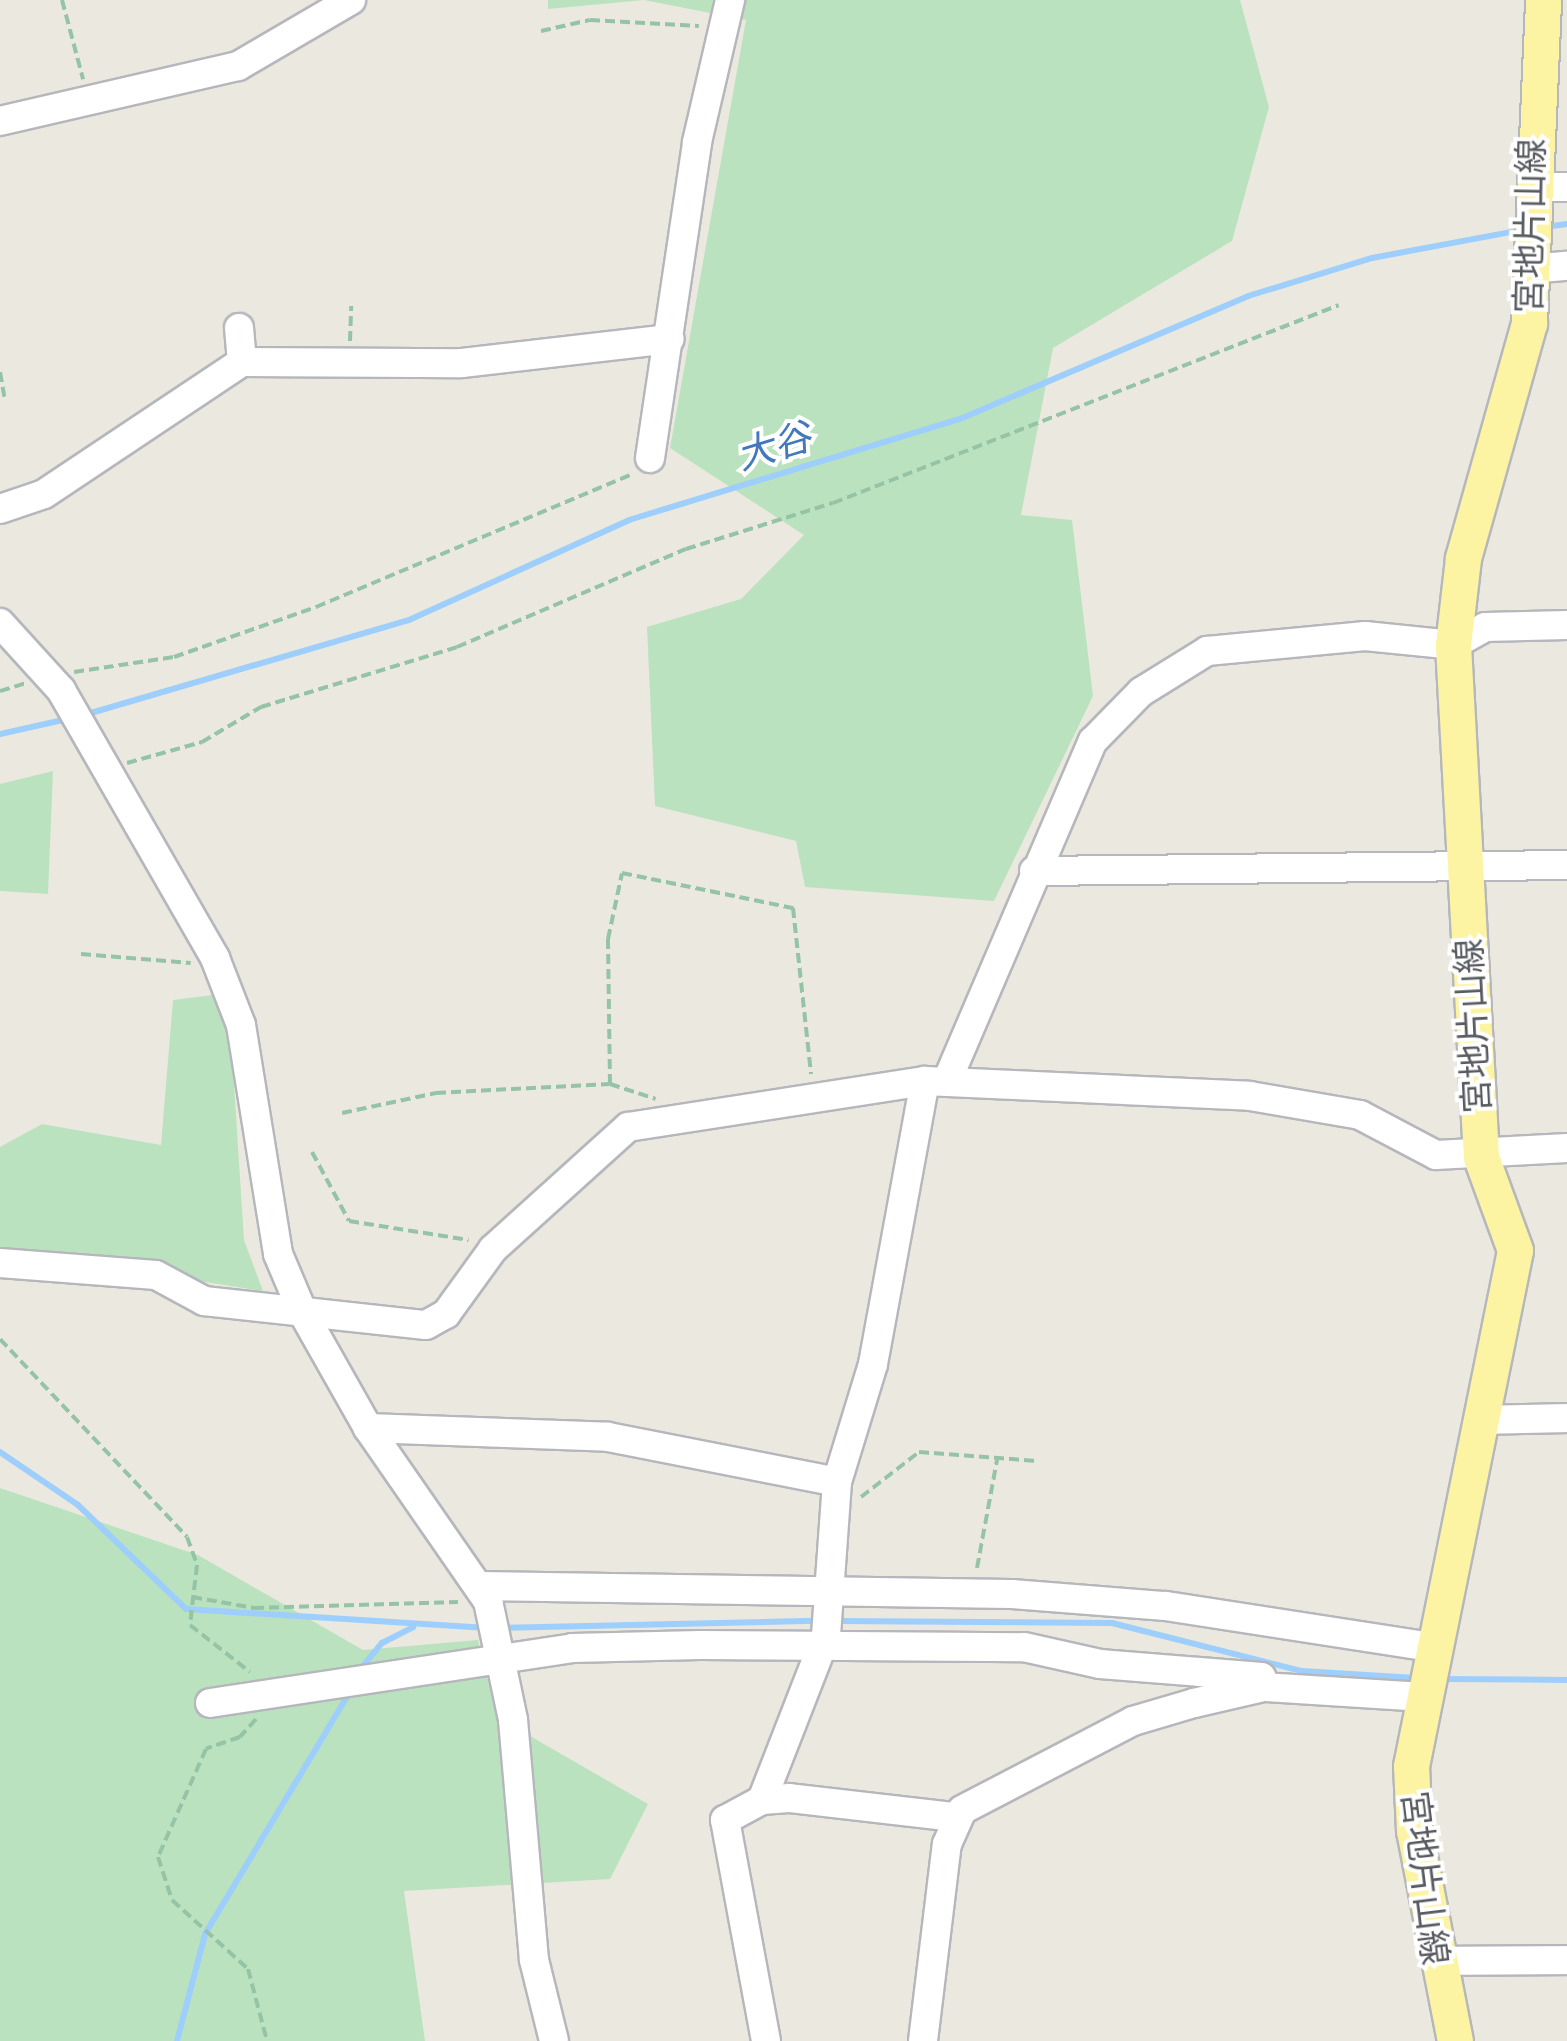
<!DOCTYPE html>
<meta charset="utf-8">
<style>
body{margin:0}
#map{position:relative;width:1567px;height:2041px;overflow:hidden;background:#ebe9df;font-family:"DejaVu Sans","Noto Sans JP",sans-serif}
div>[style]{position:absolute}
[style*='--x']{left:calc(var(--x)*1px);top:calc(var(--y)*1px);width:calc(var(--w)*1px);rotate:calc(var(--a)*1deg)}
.green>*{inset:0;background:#bbe2be}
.stream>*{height:6px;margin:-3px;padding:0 3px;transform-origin:3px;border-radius:3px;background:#9ecefc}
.path>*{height:4px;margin-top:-2px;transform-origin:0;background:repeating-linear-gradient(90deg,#95c3a5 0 10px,transparent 0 15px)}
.roads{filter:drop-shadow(2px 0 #b5b7bc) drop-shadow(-2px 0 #b5b7bc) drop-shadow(0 2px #b5b7bc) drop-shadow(0 -2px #b5b7bc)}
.minor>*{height:28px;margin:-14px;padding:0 14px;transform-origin:14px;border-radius:14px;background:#fff}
.major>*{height:35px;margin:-17.5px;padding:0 17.5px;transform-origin:17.5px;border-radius:17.5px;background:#fcf3a3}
span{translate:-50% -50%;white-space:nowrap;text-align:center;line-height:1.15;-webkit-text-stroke:8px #fff;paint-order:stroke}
.street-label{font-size:35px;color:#585b60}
.water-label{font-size:38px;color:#4278bd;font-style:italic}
</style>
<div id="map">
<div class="green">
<div style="clip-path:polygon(548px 0,1240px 0,1269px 107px,1232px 241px,1053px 348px,1021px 515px,1072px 520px,1093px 696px,994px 901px,805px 887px,796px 841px,655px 806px,647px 627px,741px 599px,804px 535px,670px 448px,746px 20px,644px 0,548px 9px)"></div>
<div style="clip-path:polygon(53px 771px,48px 894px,0 891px,0 784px)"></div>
<div style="clip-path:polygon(213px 995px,231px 1038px,244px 1240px,263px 1291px,199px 1281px,158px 1261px,0 1250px,0 1147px,42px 1124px,161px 1145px,173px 1000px)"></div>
<div style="clip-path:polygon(0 1488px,198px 1555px,363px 1650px,478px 1640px,497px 1717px,648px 1804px,610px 1879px,404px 1891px,425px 2041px,0 2041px)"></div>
</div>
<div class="stream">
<div style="--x:1545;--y:227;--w:22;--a:-8"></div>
<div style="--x:84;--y:715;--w:339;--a:-16.3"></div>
<div style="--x:409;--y:620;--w:242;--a:-24.4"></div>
<div style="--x:629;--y:520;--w:346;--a:-17"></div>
<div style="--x:960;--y:419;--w:313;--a:-23.1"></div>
<div style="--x:1248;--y:296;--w:130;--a:-17"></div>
<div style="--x:1372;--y:258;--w:153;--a:-10.6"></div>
<div style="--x:0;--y:734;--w:69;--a:-12.6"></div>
<div style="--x:0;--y:1452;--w:94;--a:34.2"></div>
<div style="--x:78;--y:1505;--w:150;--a:43.9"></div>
<div style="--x:186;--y:1609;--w:302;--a:3.6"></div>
<div style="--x:835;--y:1621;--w:277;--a:0.4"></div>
<div style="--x:1112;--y:1623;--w:196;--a:14.2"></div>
<div style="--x:1302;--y:1671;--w:114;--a:3.5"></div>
<div style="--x:500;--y:1628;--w:317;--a:-1.3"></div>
<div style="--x:359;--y:1671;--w:36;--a:-51"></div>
<div style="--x:382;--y:1643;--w:35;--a:-27"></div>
<div style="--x:1438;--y:1679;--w:129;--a:0.4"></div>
<div style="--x:177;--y:2041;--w:111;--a:-75.3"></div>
<div style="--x:205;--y:1934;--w:282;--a:-59.1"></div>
</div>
<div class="path">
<div style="--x:62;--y:0;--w:82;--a:75.1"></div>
<div style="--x:541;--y:31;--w:50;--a:-12.7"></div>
<div style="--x:590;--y:20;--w:109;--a:3.2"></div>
<div style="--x:350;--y:341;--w:35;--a:-88"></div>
<div style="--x:0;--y:372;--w:28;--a:80"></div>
<div style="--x:74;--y:672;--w:101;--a:-8.5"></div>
<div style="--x:174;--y:657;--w:151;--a:-19.4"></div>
<div style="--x:316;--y:607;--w:343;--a:-22.8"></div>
<div style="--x:0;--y:691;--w:27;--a:-17"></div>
<div style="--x:127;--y:763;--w:78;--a:-15.6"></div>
<div style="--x:202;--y:742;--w:69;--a:-30.7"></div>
<div style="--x:261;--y:707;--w:205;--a:-17"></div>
<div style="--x:457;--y:647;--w:249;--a:-23.2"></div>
<div style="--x:686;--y:549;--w:154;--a:-17.4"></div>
<div style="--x:833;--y:503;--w:543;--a:-21.37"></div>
<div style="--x:81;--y:954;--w:110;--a:4.7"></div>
<div style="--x:610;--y:1084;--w:145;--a:-90.8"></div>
<div style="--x:608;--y:939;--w:67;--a:-78"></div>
<div style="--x:622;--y:873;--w:175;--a:11.6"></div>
<div style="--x:793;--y:908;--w:167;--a:83.8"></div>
<div style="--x:342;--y:1113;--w:96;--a:-12"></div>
<div style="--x:436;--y:1093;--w:174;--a:-3"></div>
<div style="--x:610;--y:1084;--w:48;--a:18.1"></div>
<div style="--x:312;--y:1152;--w:78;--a:61.8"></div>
<div style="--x:349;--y:1221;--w:121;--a:9"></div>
<div style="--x:0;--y:1339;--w:272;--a:46.6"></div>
<div style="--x:187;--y:1537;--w:30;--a:70"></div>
<div style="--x:197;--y:1565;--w:60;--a:96.7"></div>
<div style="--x:190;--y:1625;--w:76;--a:38.1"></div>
<div style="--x:861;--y:1497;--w:73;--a:-37.8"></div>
<div style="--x:919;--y:1452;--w:118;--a:4.4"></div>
<div style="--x:977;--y:1568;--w:110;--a:-79.5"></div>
<div style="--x:192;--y:1597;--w:63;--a:10.1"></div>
<div style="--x:254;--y:1608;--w:204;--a:-1.7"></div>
<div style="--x:256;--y:1719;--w:24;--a:132"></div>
<div style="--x:240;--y:1737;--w:36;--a:161"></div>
<div style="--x:206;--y:1749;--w:118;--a:114"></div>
<div style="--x:158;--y:1857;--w:45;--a:72"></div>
<div style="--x:172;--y:1900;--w:103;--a:42.2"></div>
<div style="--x:248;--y:1969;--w:74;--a:75.2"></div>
</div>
<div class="roads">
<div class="minor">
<div style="--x:0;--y:121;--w:244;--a:-13"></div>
<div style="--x:238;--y:66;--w:131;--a:-30.3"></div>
<div style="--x:1532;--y:187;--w:35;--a:0"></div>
<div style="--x:1530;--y:269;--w:37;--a:-5"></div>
<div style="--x:239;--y:328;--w:34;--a:85"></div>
<div style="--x:650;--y:458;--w:319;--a:-81.5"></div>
<div style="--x:697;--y:142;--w:146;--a:-76.9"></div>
<div style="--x:0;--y:509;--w:46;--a:-18.8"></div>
<div style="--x:44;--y:494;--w:238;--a:-33.7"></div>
<div style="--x:242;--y:362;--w:220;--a:0.3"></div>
<div style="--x:462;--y:363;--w:209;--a:-6.6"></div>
<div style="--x:0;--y:623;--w:91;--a:47.7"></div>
<div style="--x:61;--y:690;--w:309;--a:60.1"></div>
<div style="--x:215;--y:958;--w:72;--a:68.8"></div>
<div style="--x:241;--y:1025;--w:232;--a:80.8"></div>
<div style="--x:278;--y:1254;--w:64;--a:67"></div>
<div style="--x:303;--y:1313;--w:132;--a:60.5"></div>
<div style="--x:368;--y:1428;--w:211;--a:55.3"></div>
<div style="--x:488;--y:1601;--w:122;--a:78.1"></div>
<div style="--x:513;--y:1720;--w:241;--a:85"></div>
<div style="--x:534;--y:1960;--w:83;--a:76.1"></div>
<div style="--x:1034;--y:871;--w:533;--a:-0.64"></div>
<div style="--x:947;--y:1081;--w:370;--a:-66.8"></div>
<div style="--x:1093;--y:741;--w:69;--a:-45.6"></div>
<div style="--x:1141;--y:692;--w:78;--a:-31.8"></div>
<div style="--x:1207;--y:651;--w:159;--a:-5.4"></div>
<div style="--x:1365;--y:636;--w:88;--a:5.8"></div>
<div style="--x:1453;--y:645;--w:37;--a:-29"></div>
<div style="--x:1485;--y:627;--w:82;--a:-1.4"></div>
<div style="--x:0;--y:1263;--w:156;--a:4.4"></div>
<div style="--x:156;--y:1275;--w:55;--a:28.4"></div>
<div style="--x:204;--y:1301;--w:223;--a:6.2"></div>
<div style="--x:426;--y:1325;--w:23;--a:-29"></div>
<div style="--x:446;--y:1314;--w:80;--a:-54.1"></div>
<div style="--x:493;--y:1249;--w:182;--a:-42.1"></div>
<div style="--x:628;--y:1127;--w:301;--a:-8.8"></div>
<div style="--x:925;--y:1081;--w:325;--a:2.6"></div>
<div style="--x:1250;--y:1096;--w:112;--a:9.8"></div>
<div style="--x:1360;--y:1115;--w:86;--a:27.8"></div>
<div style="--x:1436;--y:1155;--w:131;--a:-3.1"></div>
<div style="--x:1481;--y:1420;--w:86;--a:-1.3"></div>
<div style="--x:368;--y:1428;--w:240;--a:2.1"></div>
<div style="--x:608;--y:1437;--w:233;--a:11.1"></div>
<div style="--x:837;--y:1482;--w:154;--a:94.1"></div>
<div style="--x:826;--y:1636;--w:176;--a:111.3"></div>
<div style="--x:837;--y:1482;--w:123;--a:-73"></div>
<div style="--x:873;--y:1364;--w:288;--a:-79.6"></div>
<div style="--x:479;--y:1586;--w:533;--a:0.86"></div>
<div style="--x:1012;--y:1594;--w:154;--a:4.5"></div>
<div style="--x:1166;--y:1606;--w:273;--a:8.8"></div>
<div style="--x:210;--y:1703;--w:366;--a:-8.6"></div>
<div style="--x:572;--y:1648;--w:128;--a:-1.3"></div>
<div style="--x:700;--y:1645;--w:324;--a:0.4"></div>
<div style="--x:1024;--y:1647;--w:78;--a:12.6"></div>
<div style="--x:1100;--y:1664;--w:162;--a:4.6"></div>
<div style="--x:1261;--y:1677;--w:10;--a:73"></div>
<div style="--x:1436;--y:1961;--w:131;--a:-0.4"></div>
<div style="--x:766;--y:2041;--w:225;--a:-100.5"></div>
<div style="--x:725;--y:1820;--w:42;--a:-28.4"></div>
<div style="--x:762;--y:1800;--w:27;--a:-4"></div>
<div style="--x:789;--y:1798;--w:164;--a:6.6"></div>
<div style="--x:923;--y:2041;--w:198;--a:-83.1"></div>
<div style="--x:947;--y:1844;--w:37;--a:-66"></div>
<div style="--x:962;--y:1810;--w:193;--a:-27.5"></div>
<div style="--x:1133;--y:1721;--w:64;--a:-16.4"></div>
<div style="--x:1194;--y:1703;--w:72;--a:-12.9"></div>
<div style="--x:1264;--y:1687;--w:158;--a:3.6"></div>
</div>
<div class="major">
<div style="--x:1455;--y:2041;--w:214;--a:-101"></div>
<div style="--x:1414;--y:1831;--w:65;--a:-92.6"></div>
<div style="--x:1411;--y:1766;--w:526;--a:-78.6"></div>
<div style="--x:1515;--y:1250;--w:99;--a:-110.1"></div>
<div style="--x:1481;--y:1157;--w:513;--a:-93.13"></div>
<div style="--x:1453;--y:645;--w:88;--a:-83.4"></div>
<div style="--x:1463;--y:558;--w:244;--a:-74.3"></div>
<div style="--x:1529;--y:323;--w:323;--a:-87.5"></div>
</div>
</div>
<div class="street-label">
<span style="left:1530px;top:226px;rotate:-89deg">宮地片山線</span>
<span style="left:1473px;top:1026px;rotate:-93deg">宮地片山線</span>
<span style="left:1425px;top:1878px;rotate:83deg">宮地片山線</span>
</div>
<div class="water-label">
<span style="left:774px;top:447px;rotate:-17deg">大谷</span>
</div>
</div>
